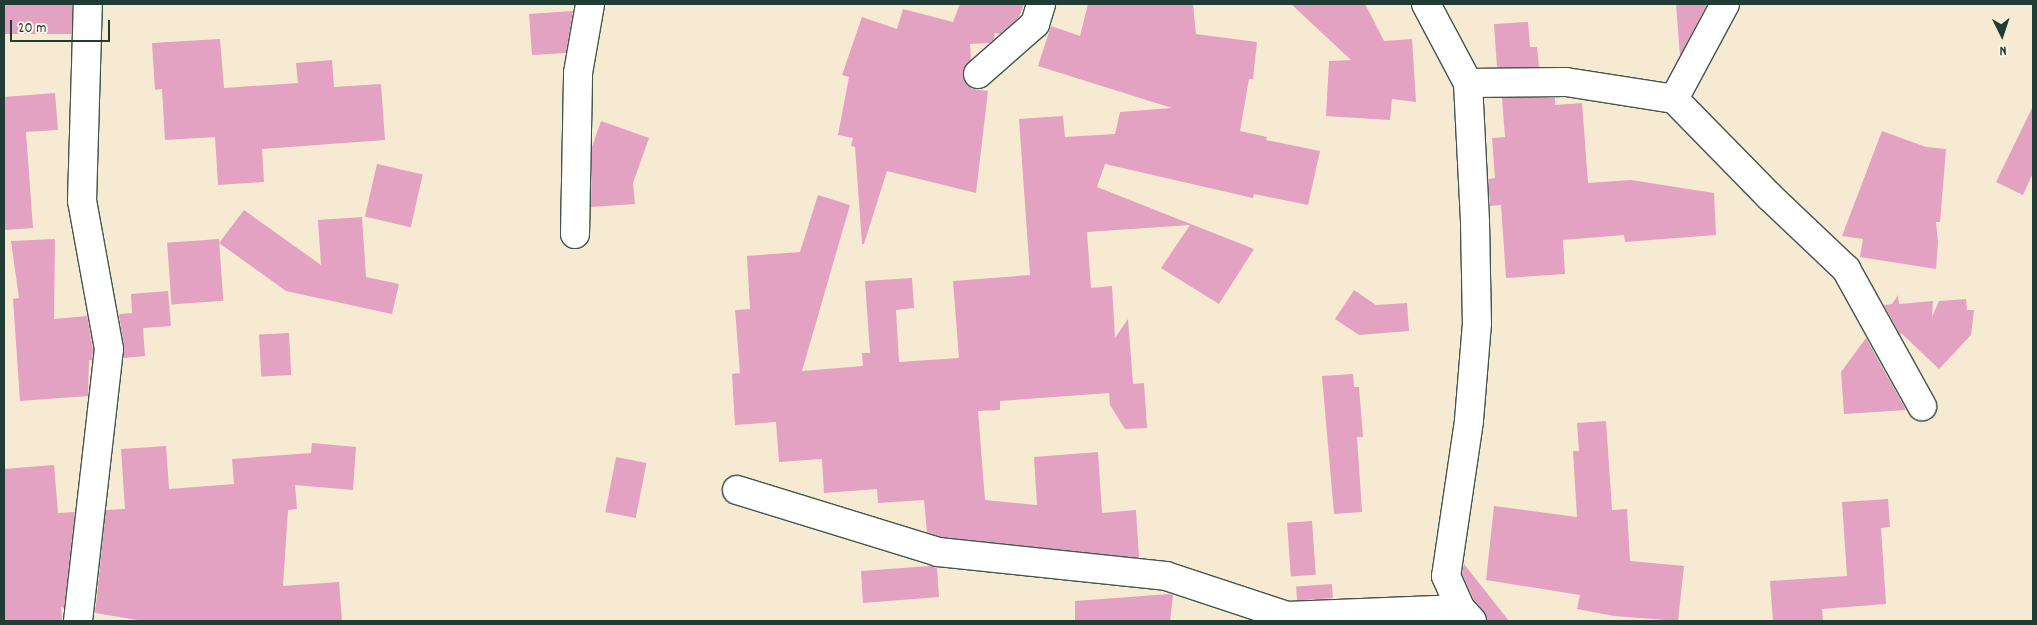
<!DOCTYPE html>
<style>
body{margin:0}
#map{position:relative;width:2037px;height:625px;overflow:hidden;background:#f6ead2;font-family:Dekko,sans-serif}
div>[style]{position:absolute}
[style*='--x']{left:calc(var(--x)*1px);top:calc(var(--y)*1px);width:calc(var(--w)*1px);rotate:calc(var(--a)*1deg)}
.building>*{inset:0;background:#e4a2c2;transform-origin:0 0}
.roads{filter:drop-shadow(1px 0 #3f574c) drop-shadow(-1px 0 #3f574c) drop-shadow(0 1px #3f574c) drop-shadow(0 -1px #3f574c)}
.minor>*{height:28px;margin:-14px;padding:0 14px;transform-origin:14px;border-radius:14px;background:#fff}
span{translate:-50% -50%;white-space:nowrap;text-align:center;line-height:1.15;-webkit-text-stroke:4px #fcf5e5;paint-order:stroke}
.frame{position:absolute;inset:0;border:5px solid #1f3d34;pointer-events:none}
.north{position:absolute;left:1977px;top:10px;width:50px;height:50px;-webkit-text-stroke:4px #fcf5e5;paint-order:stroke;rotate:176deg;font-size:14px;font-weight:700;line-height:20px;text-align:center;color:#1f3d34}
.north::after{content:'';display:block;margin:auto;width:18px;height:22px;background:#1f3d34;clip-path:polygon(50% 0,100% 100%,50% 72%,0 100%)}
.scale{position:absolute;left:10px;top:20px;width:100px;height:22px;box-sizing:border-box;border:2px solid #1f3d34;border-top:0;padding-left:6px;font-size:15px;line-height:18px;white-space:nowrap;color:#1f3d34;-webkit-text-stroke:4px #fcf5e5;paint-order:stroke}
</style>
<div id="map">
<div class="building">
<div style="left:4px;top:4px;width:68px;height:30px"></div>
<div style="clip-path:polygon(960px 4px,1024px 4px,1019px 17px,1000px 34px,995px 33px,994px 39px,990px 43px,970px 44px,971px 60px,963px 69px,963px 78px,967px 85px,973px 89px,988px 91px,976px 193px,887px 171px,864px 244px,862px 244px,855px 147px,851px 146px,853px 138px,838px 135px,849px 77px,842px 75px,862px 17px,897px 29px,903px 9px,953px 22px)"></div>
<div style="clip-path:polygon(1088px 4px,1193px 4px,1196px 34px,1257px 42px,1253px 79px,1249px 79px,1240px 131px,1267px 137px,1266px 140px,1320px 151px,1308px 205px,1254px 194px,1253px 198px,1105px 164px,1097px 187px,1254px 249px,1219px 304px,1161px 268px,1190px 225px,1087px 232px,1091px 288px,1112px 286px,1115px 338px,1128px 319px,1133px 384px,1144px 383px,1147px 428px,1125px 429px,1110px 405px,1109px 393px,1000px 401px,1000px 410px,978px 411px,985px 500px,1037px 505px,1034px 457px,1098px 452px,1102px 513px,1136px 510px,1139px 558px,941px 537px,927px 532px,924px 500px,878px 503px,877px 489px,824px 493px,822px 459px,779px 462px,776px 422px,735px 425px,732px 374px,740px 373px,735px 310px,750px 309px,747px 256px,800px 252px,818px 195px,850px 205px,802px 371px,863px 366px,862px 353px,870px 353px,865px 281px,912px 278px,914px 308px,896px 310px,899px 362px,959px 358px,953px 281px,1030px 275px,1019px 119px,1063px 116px,1065px 137px,1115px 134px,1120px 112px,1172px 108px,1038px 66px,1051px 26px,1080px 36px)"></div>
<div style="clip-path:polygon(1291px 4px,1365px 4px,1384px 41px,1412px 39px,1416px 102px,1392px 99px,1390px 120px,1326px 116px,1329px 61px,1351px 60px)"></div>
<div style="clip-path:polygon(1676px 4px,1707px 4px,1680px 56px)"></div>
<div style="clip-path:polygon(573px 11px,566px 53px,532px 55px,529px 14px)"></div>
<div style="clip-path:polygon(1528px 22px,1530px 47px,1537px 47px,1539px 67px,1497px 67px,1494px 24px)"></div>
<div style="clip-path:polygon(220px 39px,224px 88px,298px 83px,296px 63px,332px 60px,334px 87px,381px 84px,385px 140px,262px 149px,264px 182px,218px 185px,215px 137px,165px 140px,162px 89px,155px 90px,152px 43px)"></div>
<div style="clip-path:polygon(55px 93px,58px 130px,26px 132px,33px 228px,4px 230px,4px 97px)"></div>
<div style="clip-path:polygon(1502px 98px,1555px 98px,1555px 105px,1582px 103px,1588px 183px,1631px 180px,1714px 193px,1716px 235px,1625px 242px,1624px 235px,1563px 240px,1565px 274px,1506px 278px,1501px 205px,1490px 206px,1488px 179px,1495px 178px,1492px 138px,1505px 137px)"></div>
<div style="clip-path:polygon(2033px 106px,2033px 173px,2023px 195px,1996px 182px)"></div>
<div style="clip-path:polygon(601px 121px,649px 138px,633px 183px,635px 204px,591px 207px,592px 147px)"></div>
<div style="clip-path:polygon(1882px 131px,1926px 147px,1946px 149px,1940px 222px,1936px 222px,1938px 242px,1936px 269px,1860px 257px,1863px 239px,1842px 236px)"></div>
<div style="left:377px;top:164px;width:47px;height:54px;rotate:13deg"></div>
<div style="clip-path:polygon(244px 210px,321px 265px,318px 220px,362px 217px,366px 277px,399px 284px,392px 314px,286px 291px,219px 243px)"></div>
<div style="clip-path:polygon(55px 239px,54px 319px,87px 316px,93px 350px,92px 360px,89px 360px,88px 396px,20px 401px,13px 299px,19px 298px,11px 241px)"></div>
<div style="left:219px;top:239px;width:62px;height:52px;rotate:86deg"></div>
<div style="clip-path:polygon(1354px 290px,1376px 305px,1407px 303px,1409px 331px,1359px 335px,1335px 319px)"></div>
<div style="clip-path:polygon(168px 291px,171px 326px,143px 328px,145px 356px,124px 358px,124px 346px,119px 314px,132px 313px,131px 294px)"></div>
<div style="clip-path:polygon(1898px 295px,1899px 304px,1933px 301px,1932px 317px,1939px 301px,1966px 299px,1967px 310px,1974px 310px,1971px 335px,1939px 369px,1901px 333px,1901px 336px,1884px 305px,1892px 304px)"></div>
<div style="left:289px;top:333px;width:42px;height:30px;rotate:87deg"></div>
<div style="clip-path:polygon(1866px 338px,1906px 410px,1844px 414px,1841px 372px)"></div>
<div style="clip-path:polygon(1353px 374px,1354px 387px,1359px 387px,1363px 437px,1357px 437px,1362px 512px,1334px 514px,1322px 376px)"></div>
<div style="clip-path:polygon(1606px 421px,1612px 510px,1627px 509px,1630px 561px,1684px 566px,1678px 621px,1614px 616px,1577px 609px,1580px 595px,1486px 580px,1494px 506px,1577px 517px,1573px 451px,1579px 451px,1577px 423px)"></div>
<div style="clip-path:polygon(312px 443px,356px 447px,353px 490px,295px 485px,297px 509px,288px 510px,283px 586px,339px 582px,342px 621px,144px 621px,95px 613px,106px 510px,125px 509px,121px 449px,166px 446px,169px 489px,234px 484px,232px 459px,311px 453px)"></div>
<div style="left:616px;top:457px;width:31px;height:56px;rotate:11deg"></div>
<div style="clip-path:polygon(54px 465px,58px 513px,75px 512px,64px 608px,61px 607px,62px 621px,4px 621px,4px 469px)"></div>
<div style="clip-path:polygon(1888px 499px,1890px 527px,1881px 528px,1886px 604px,1822px 609px,1823px 621px,1773px 621px,1770px 581px,1847px 576px,1842px 502px)"></div>
<div style="left:1312px;top:521px;width:54px;height:25px;rotate:86deg"></div>
<div style="clip-path:polygon(1464px 564px,1509px 621px,1487px 621px,1484px 611px,1474px 600px,1462px 574px)"></div>
<div style="clip-path:polygon(930px 566px,937px 568px,939px 597px,863px 603px,861px 571px)"></div>
<div style="left:1332px;top:584px;width:14px;height:36px;rotate:86deg"></div>
<div style="clip-path:polygon(1170px 594px,1173px 595px,1170px 621px,1075px 621px,1075px 601px)"></div>
</div>
<div class="roads">
<div class="minor">
<div style="--x:1426;--y:4;--w:89;--a:62"></div>
<div style="--x:1468;--y:83;--w:139;--a:87.1"></div>
<div style="--x:1475;--y:222;--w:101;--a:88.9"></div>
<div style="--x:1477;--y:323;--w:98;--a:94.7"></div>
<div style="--x:1469;--y:421;--w:157;--a:98.4"></div>
<div style="--x:1446;--y:576;--w:36;--a:66"></div>
<div style="--x:1461;--y:609;--w:16;--a:47"></div>
<div style="--x:978;--y:74;--w:76;--a:-41.3"></div>
<div style="--x:1035;--y:24;--w:21;--a:-73"></div>
<div style="--x:1468;--y:83;--w:98;--a:-0.6"></div>
<div style="--x:1566;--y:82;--w:109;--a:8.9"></div>
<div style="--x:1674;--y:99;--w:137;--a:45.6"></div>
<div style="--x:1770;--y:197;--w:105;--a:43.5"></div>
<div style="--x:1846;--y:269;--w:157;--a:61"></div>
<div style="--x:1674;--y:99;--w:108;--a:-61.8"></div>
<div style="--x:575;--y:234;--w:161;--a:-88.9"></div>
<div style="--x:578;--y:73;--w:70;--a:-80.1"></div>
<div style="--x:737;--y:490;--w:210;--a:17.1"></div>
<div style="--x:938;--y:552;--w:229;--a:6"></div>
<div style="--x:1166;--y:576;--w:127;--a:18.3"></div>
<div style="--x:1287;--y:616;--w:174;--a:-2.3"></div>
<div style="--x:78;--y:621;--w:274;--a:-83.5"></div>
<div style="--x:109;--y:349;--w:150;--a:-100.3"></div>
<div style="--x:82;--y:201;--w:197;--a:-88.3"></div>
</div>
</div>
<div class="frame"></div>
<div class="north">N</div>
<div class="scale">20 m</div>
</div>
